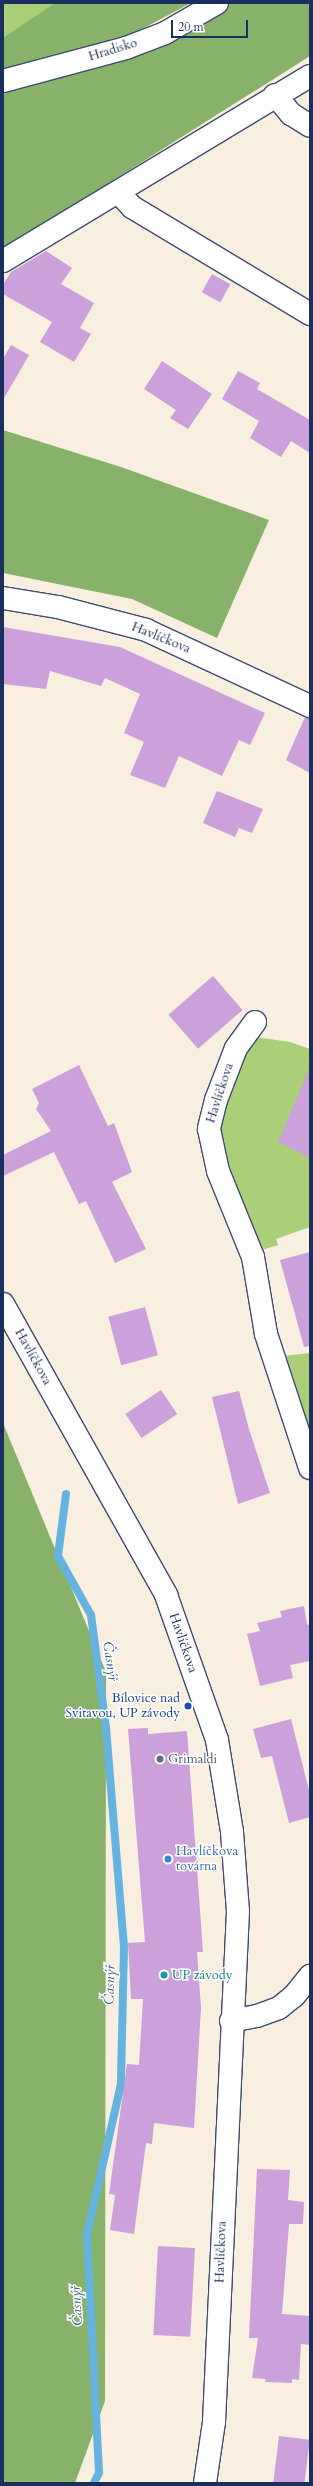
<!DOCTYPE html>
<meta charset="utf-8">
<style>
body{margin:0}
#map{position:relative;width:313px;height:2486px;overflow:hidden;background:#f8efe0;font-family:Cardo,serif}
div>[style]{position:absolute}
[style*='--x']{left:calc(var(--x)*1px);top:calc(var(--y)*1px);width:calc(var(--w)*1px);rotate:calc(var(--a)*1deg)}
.green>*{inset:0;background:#abcf79}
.forest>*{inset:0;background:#88b269}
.stream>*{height:8px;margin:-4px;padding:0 4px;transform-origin:4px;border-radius:4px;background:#66b3df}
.building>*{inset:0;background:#cba0db;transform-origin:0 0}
.roads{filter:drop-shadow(1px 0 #3c4c72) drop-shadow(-1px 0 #3c4c72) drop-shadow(0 1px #3c4c72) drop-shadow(0 -1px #3c4c72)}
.minor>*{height:22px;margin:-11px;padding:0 11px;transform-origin:11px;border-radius:11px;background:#fff}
.major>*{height:22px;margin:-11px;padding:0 11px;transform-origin:11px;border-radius:11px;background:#fff}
.dots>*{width:11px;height:11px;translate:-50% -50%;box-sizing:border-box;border:2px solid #fff;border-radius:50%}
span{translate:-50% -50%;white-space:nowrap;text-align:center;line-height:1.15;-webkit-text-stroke:3px #fff;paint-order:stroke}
.street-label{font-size:13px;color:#1b2f5e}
.transit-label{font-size:13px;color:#164399}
.right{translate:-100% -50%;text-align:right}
.service-label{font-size:13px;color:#4e5e75}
.left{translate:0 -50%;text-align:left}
.shop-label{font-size:13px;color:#366cbe}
.culture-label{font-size:13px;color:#0d838f}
.water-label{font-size:14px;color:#355d8b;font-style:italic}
.frame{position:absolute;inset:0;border:4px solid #1b2f5e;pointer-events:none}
.scale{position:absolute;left:171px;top:20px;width:77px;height:18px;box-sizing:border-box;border:2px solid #1b2f5e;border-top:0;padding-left:5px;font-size:12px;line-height:14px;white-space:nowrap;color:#1b2f5e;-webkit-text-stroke:3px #fff;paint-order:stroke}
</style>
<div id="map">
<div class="green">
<div style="clip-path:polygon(3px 3px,81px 3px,3px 51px)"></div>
<div style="clip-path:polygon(249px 1036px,290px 1042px,310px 1049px,310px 1227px,276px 1239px,278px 1245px,262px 1250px,219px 1145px,213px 1124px)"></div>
<div style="clip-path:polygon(310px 1353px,310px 1446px,283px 1356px)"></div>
</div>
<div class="forest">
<div style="clip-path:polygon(55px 3px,191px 3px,125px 38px,3px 70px,3px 38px)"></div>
<div style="clip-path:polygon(231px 3px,310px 3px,310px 56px,3px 250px,3px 89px,128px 55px)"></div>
<div style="clip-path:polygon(3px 430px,121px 467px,269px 520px,217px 638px,132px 599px,3px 573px)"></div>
<div style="clip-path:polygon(3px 1423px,106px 1672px,105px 2401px,75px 2483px,3px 2483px)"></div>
</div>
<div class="stream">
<div style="--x:66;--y:1494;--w:63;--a:97.4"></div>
<div style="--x:58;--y:1556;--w:68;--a:60.8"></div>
<div style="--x:91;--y:1615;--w:114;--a:82.4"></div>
<div style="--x:106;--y:1728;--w:220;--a:85.3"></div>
<div style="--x:124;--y:1947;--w:137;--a:91.3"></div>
<div style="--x:121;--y:2084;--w:155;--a:102.7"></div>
<div style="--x:87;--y:2235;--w:238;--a:87.1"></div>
<div style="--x:99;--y:2473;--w:11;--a:117"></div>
</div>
<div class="building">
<div style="clip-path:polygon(46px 251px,72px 268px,61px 284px,94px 303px,80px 328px,91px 334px,74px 362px,40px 342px,52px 322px,3px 294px,3px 285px,11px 272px)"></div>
<div style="left:212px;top:274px;width:21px;height:21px;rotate:29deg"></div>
<div style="clip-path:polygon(11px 345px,29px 355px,3px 400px,3px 359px)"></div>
<div style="clip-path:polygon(162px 361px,212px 394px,188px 429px,170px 418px,176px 410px,144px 389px)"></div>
<div style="clip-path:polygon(238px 371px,260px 383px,257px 389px,310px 420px,310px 453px,291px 441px,281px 457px,250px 438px,259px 421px,222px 399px)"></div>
<div style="clip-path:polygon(3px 627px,120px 647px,265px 713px,250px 745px,239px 740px,222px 776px,179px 756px,165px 788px,130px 775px,144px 742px,124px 733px,140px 694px,105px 678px,101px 686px,50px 671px,46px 689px,3px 684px)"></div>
<div style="clip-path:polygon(305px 717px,310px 718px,310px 773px,286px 760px)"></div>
<div style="clip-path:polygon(217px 791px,263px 809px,252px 833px,239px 828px,235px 837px,203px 823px)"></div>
<div style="left:213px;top:976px;width:45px;height:59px;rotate:49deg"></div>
<div style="clip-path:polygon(79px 1065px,108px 1126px,114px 1123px,132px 1172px,112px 1182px,146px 1249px,115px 1263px,86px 1201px,79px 1204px,54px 1152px,3px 1176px,3px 1155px,51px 1131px,36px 1109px,39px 1103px,32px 1089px)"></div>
<div style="clip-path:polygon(310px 1067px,310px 1158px,278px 1142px)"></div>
<div style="clip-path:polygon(310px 1252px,310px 1346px,304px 1347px,280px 1260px)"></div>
<div style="left:145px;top:1307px;width:50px;height:38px;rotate:75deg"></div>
<div style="left:161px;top:1390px;width:29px;height:43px;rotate:56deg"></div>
<div style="clip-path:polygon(239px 1391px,249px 1429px,270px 1493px,238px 1504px,212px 1397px)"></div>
<div style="clip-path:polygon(304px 1606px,307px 1625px,310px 1624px,310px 1661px,290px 1665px,293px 1678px,260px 1686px,247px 1634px,260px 1631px,257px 1623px,282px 1617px,280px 1611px)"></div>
<div style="clip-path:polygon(291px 1719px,310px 1794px,310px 1817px,289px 1823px,272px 1756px,261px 1758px,253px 1729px)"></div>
<div style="clip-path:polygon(148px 1728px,148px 1734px,187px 1731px,203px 1952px,197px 1952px,201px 2008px,194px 2128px,154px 2123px,152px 2144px,146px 2143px,134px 2234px,110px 2230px,115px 2195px,109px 2194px,127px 2064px,139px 2065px,143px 1999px,131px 1999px,128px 1943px,145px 1942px,128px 1729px)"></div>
<div style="clip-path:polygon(257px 2169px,290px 2170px,288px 2200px,304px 2202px,303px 2224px,289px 2224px,282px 2314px,310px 2316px,310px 2345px,301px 2344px,299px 2380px,292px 2379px,292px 2383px,265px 2382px,266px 2379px,252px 2378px,258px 2338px,249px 2338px)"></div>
<div style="left:158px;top:2246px;width:37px;height:89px;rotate:3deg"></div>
<div style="left:279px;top:2436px;width:31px;height:47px;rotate:7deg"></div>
</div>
<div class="roads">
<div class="minor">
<div style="--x:3;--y:81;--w:127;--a:-15"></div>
<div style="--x:126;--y:48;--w:42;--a:-21"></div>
<div style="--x:165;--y:33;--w:60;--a:-30"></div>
<div style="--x:275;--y:95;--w:25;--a:50"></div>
<div style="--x:291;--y:114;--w:22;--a:32"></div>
<div style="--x:118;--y:192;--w:21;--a:47"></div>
<div style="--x:132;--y:207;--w:208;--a:31"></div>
<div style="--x:3;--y:261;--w:358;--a:-31.1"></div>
<div style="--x:255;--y:1022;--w:32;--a:126"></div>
<div style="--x:236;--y:1048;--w:56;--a:111"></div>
<div style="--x:216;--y:1100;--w:30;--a:104"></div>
<div style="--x:209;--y:1129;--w:43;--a:77.9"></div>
<div style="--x:218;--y:1171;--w:93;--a:67.9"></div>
<div style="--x:253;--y:1257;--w:78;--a:80.4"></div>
<div style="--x:266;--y:1334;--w:141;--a:71.8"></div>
<div style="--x:231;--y:2021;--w:26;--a:-11"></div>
<div style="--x:257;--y:2016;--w:23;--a:-20"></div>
<div style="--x:279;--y:2008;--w:19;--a:-39"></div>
<div style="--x:294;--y:1996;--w:26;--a:-51"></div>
</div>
<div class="major">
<div style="--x:3;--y:598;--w:56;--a:9.3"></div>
<div style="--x:58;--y:607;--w:91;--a:14.6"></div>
<div style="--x:146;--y:630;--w:181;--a:24.9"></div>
<div style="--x:3;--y:1304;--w:334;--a:60.7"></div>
<div style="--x:166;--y:1595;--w:154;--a:70.6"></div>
<div style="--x:217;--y:1740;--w:93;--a:80.7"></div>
<div style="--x:232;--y:1832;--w:79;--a:85.7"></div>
<div style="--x:238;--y:1911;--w:512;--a:92.69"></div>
<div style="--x:214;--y:2422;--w:62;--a:98.4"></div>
</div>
</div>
<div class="dots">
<div style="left:188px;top:1706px;background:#1a4fb4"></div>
<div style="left:160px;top:1759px;background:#5c6f8a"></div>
<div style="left:168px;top:1859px;background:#3f7fe0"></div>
<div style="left:164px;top:1975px;background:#0f9aa8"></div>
</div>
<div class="street-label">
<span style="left:113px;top:50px;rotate:-17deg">Hradisko</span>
<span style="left:161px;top:638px;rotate:22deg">Havlíčkova</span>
<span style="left:220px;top:1093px;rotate:-72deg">Havlíčkova</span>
<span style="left:33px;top:1357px;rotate:61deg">Havlíčkova</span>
<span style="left:183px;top:1643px;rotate:71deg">Havlíčkova</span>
<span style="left:221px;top:2252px;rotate:-88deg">Havlíčkova</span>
</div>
<div class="transit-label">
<span class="right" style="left:180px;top:1706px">Bílovice nad<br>Svitavou, UP závody</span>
</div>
<div class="service-label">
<span class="left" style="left:168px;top:1759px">Grimaldi</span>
</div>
<div class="shop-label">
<span class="left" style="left:176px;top:1859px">Havlíčkova<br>továrna</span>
</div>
<div class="culture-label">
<span class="left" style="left:172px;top:1975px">UP závody</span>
</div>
<div class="water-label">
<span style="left:110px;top:1661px;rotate:82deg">Časnýř</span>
<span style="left:110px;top:1985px;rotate:-88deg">Časnýř</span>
<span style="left:77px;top:2306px;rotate:-93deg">Časnýř</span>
</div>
<div class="frame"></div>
<div class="scale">20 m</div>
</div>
